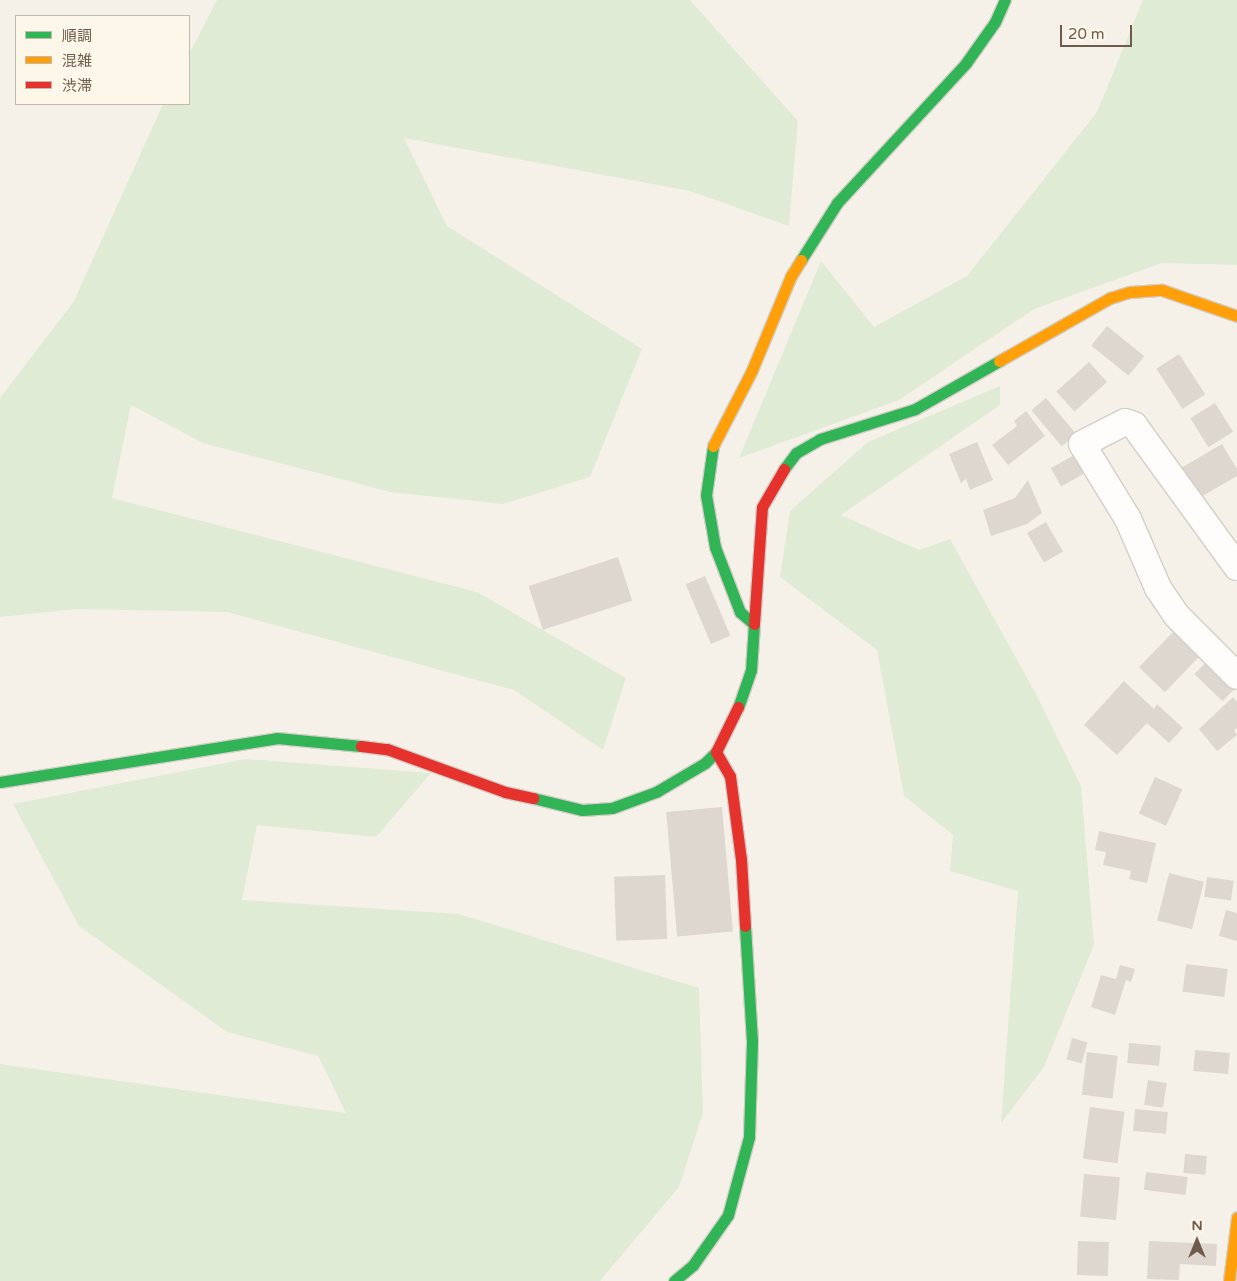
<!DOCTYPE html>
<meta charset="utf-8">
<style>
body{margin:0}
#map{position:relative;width:1237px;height:1281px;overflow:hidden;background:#f5f1e9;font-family:"Varela Round","Noto Sans JP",sans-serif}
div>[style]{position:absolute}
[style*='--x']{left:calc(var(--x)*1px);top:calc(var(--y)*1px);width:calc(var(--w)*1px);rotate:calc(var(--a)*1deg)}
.green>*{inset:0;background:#e0ebd5}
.building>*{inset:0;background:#ded7cf;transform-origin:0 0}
.roads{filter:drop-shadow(1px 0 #d3cec7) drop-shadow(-1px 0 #d3cec7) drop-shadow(0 1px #d3cec7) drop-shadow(0 -1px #d3cec7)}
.street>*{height:26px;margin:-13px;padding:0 13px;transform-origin:13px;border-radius:13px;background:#fefdfc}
.fast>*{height:11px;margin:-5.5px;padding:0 5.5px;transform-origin:5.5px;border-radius:5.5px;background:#30b455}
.slow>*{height:11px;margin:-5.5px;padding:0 5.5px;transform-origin:5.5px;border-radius:5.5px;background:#ff9f0a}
.jam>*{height:11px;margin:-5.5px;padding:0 5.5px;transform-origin:5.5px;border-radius:5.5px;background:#e5322d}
span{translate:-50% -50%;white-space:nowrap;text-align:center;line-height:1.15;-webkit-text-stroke:5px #fdf7e9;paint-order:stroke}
.legend{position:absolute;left:15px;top:15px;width:175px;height:90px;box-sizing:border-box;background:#fdf7e9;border:1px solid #c4b9aa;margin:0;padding:6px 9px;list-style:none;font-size:15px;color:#6f5b4c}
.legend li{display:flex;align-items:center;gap:10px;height:25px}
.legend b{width:25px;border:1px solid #c4b9aa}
.north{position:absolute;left:1172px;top:1216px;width:50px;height:50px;-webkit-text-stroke:4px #fdf7e9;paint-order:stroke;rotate:0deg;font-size:14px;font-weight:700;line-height:20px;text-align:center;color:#6f5b4c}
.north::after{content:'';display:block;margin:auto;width:18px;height:22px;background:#6f5b4c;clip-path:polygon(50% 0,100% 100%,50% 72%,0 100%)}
.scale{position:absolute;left:1060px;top:25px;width:72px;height:22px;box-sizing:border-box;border:2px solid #6f5b4c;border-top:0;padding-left:6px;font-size:15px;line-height:18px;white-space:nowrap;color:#6f5b4c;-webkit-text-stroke:4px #fdf7e9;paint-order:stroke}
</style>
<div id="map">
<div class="green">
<div style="clip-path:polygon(217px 0,690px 0,798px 121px,789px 226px,690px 191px,404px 138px,447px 226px,642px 349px,590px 477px,503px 504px,390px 492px,203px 443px,131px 405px,112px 498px,477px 592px,626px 678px,603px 750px,514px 690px,227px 612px,77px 609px,0 617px,0 398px,74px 301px,163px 104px,189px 104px,189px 54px)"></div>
<div style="clip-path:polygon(1143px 0,1237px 0,1237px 265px,1162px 263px,1034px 309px,899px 400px,739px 458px,821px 261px,874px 327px,967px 276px,1097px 112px)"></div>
<div style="clip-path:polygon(1000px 386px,1000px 405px,841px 515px,919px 550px,950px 539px,1036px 694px,1081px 786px,1094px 945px,1044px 1067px,1001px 1123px,1018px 891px,950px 871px,953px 835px,904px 796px,877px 650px,780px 577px,790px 511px,868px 442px)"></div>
<div style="clip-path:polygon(246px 759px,431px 773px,376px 837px,257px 825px,242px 900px,459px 914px,699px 988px,703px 1113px,679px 1187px,600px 1281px,0 1281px,0 1064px,346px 1113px,318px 1056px,227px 1032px,79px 926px,13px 804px)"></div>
</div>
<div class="building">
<div style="left:1107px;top:326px;width:48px;height:25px;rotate:39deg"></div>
<div style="left:1179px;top:354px;width:48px;height:27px;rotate:57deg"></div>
<div style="left:1089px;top:362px;width:27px;height:44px;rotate:48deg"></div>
<div style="left:1046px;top:398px;width:47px;height:19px;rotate:50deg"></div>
<div style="left:1215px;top:403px;width:34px;height:29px;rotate:58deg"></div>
<div style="clip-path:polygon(1026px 411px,1045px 436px,1008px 465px,992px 445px,1017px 426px,1014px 421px)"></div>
<div style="clip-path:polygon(977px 442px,993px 480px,970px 490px,966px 479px,961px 483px,949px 454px)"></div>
<div style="clip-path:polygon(1222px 444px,1237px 469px,1237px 476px,1199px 498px,1181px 468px)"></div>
<div style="left:1078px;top:453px;width:21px;height:31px;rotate:61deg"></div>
<div style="clip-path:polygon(1028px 480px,1042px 513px,1027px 524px,991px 536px,983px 510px,1015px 498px)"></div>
<div style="left:1046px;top:522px;width:34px;height:22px;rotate:60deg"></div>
<div style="left:618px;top:557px;width:46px;height:94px;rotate:72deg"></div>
<div style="left:705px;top:576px;width:65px;height:21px;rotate:67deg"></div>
<div style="left:1173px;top:632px;width:36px;height:49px;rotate:44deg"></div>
<div style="left:1209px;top:659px;width:39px;height:21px;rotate:44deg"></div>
<div style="clip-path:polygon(1124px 681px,1154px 709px,1157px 704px,1183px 728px,1169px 743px,1147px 723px,1117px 755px,1084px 725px)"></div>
<div style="clip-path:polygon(1233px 697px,1237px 702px,1237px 728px,1234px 730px,1237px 735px,1217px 751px,1199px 729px)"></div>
<div style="left:1155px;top:777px;width:30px;height:40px;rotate:24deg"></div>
<div style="left:722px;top:807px;width:125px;height:56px;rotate:85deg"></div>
<div style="clip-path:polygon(1099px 831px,1156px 843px,1147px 883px,1129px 879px,1131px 871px,1103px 865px,1106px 852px,1095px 850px)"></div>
<div style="left:1169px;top:873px;width:36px;height:49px;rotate:14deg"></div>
<div style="left:665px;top:875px;width:64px;height:51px;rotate:88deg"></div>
<div style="left:1207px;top:877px;width:27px;height:20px;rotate:8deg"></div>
<div style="clip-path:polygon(1226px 910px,1237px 913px,1237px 941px,1219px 936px)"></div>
<div style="left:1186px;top:964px;width:42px;height:28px;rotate:7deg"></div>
<div style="clip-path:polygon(1120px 965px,1135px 969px,1131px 982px,1126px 980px,1115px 1015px,1091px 1007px,1101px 975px,1116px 979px)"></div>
<div style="left:1072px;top:1038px;width:16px;height:22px;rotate:15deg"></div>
<div style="left:1129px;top:1043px;width:32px;height:20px;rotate:5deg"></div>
<div style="left:1195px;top:1050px;width:35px;height:21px;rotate:5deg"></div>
<div style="left:1087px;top:1052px;width:31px;height:43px;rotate:7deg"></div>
<div style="left:1148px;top:1080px;width:19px;height:25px;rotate:9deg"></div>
<div style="left:1090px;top:1107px;width:35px;height:52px;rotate:8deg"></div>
<div style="left:1135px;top:1109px;width:33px;height:22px;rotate:5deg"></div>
<div style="left:1185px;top:1154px;width:22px;height:19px;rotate:5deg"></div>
<div style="left:1146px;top:1172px;width:42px;height:18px;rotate:7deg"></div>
<div style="left:1084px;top:1174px;width:36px;height:43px;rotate:5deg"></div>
<div style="left:1078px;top:1241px;width:31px;height:34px;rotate:2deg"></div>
<div style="clip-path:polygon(1149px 1241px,1217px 1244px,1216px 1266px,1180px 1264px,1179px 1280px,1147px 1279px)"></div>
</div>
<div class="roads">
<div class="street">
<div style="--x:1237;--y:567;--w:175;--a:-126"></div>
<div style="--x:1134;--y:425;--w:9;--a:-162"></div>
<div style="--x:1125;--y:422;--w:48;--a:152.9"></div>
<div style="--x:1082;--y:444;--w:88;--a:58.5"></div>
<div style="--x:1128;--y:519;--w:75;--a:66.5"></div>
<div style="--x:1158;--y:588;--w:32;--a:56"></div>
<div style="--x:1176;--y:615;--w:86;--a:45"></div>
</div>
<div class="fast">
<div style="--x:801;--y:260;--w:67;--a:-57.7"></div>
<div style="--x:837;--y:203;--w:190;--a:-47.3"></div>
<div style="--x:966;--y:63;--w:50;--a:-54.7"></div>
<div style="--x:995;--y:22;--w:24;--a:-66"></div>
<div style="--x:713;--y:446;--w:49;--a:98.1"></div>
<div style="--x:706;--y:495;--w:53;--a:80.2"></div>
<div style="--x:715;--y:547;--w:70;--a:69"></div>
<div style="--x:740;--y:612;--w:18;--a:41"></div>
<div style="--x:754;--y:624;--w:46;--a:93.7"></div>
<div style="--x:751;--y:670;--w:39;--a:109"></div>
<div style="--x:784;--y:469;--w:20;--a:-53"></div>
<div style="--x:796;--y:453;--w:28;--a:-30"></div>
<div style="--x:820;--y:439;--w:100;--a:-17.5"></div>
<div style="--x:915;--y:409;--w:97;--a:-29.7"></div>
<div style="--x:0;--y:782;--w:280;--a:-9"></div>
<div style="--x:277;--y:738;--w:84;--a:5.4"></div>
<div style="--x:533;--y:798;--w:50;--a:13.8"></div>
<div style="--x:582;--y:810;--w:30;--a:-4"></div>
<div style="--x:612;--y:808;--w:47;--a:-20"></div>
<div style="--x:656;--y:792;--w:57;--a:-30.6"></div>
<div style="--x:705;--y:763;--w:16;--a:-45"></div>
<div style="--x:674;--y:1281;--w:25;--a:-40"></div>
<div style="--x:693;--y:1265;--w:61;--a:-55"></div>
<div style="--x:728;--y:1215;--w:81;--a:-74.9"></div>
<div style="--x:749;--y:1137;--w:96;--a:-88.2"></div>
<div style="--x:752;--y:1041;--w:115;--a:-93.5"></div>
</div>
<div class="slow">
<div style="--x:999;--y:361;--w:128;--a:-29.6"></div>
<div style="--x:1110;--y:298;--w:21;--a:-17"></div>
<div style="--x:1130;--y:292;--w:32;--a:-4"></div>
<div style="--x:1162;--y:290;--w:79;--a:19.1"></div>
<div style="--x:713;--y:446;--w:85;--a:-62.8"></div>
<div style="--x:752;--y:370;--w:102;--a:-67.5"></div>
<div style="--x:791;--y:276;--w:19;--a:-58"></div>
<div style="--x:1229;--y:1281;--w:64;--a:-82.8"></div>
</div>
<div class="jam">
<div style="--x:754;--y:624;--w:117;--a:-86.1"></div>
<div style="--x:762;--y:507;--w:44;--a:-59.9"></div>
<div style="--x:738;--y:707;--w:50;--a:116.1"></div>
<div style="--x:716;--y:752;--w:28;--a:60"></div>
<div style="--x:730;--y:776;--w:84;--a:82.5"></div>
<div style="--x:741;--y:859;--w:67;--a:86.6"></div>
<div style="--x:361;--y:746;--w:26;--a:7"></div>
<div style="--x:387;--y:749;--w:126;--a:20"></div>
<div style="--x:505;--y:792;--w:29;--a:12"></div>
</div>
</div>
<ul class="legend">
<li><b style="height:6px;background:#30b455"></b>順調</li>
<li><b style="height:6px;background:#ff9f0a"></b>混雑</li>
<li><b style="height:6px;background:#e5322d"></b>渋滞</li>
</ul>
<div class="north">N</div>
<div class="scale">20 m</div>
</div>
